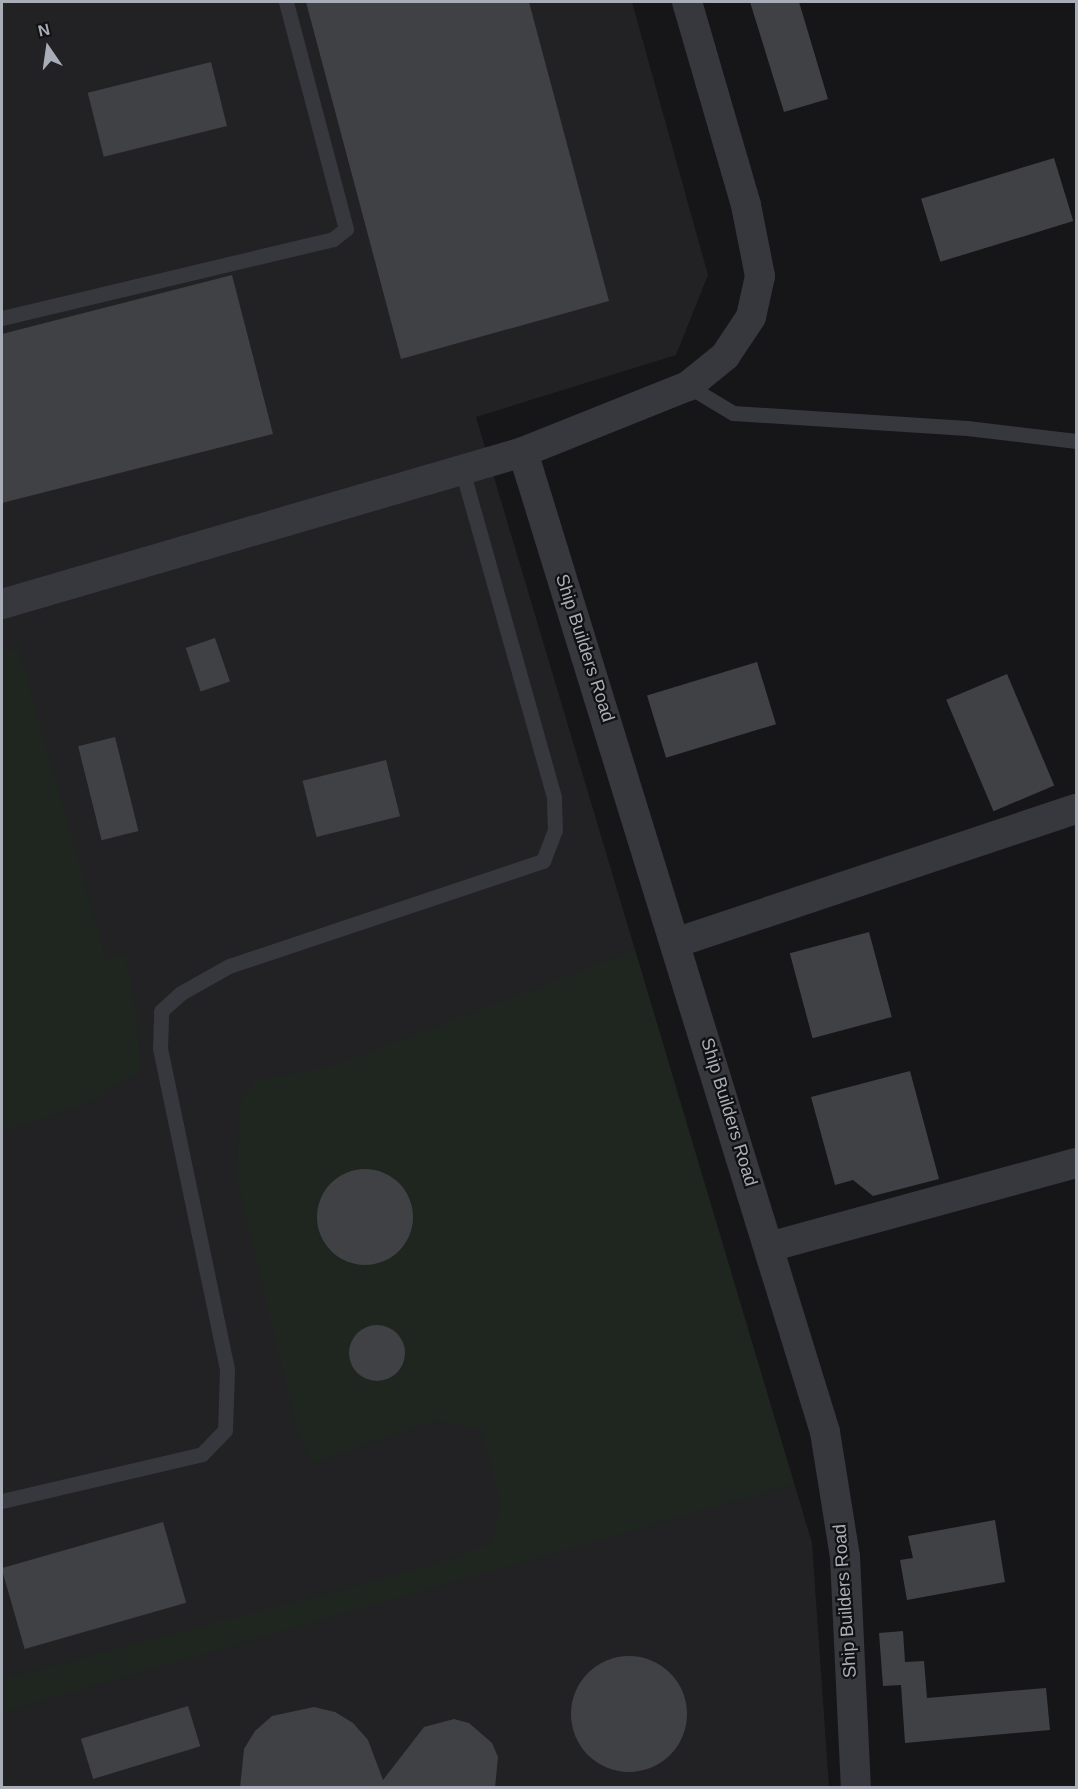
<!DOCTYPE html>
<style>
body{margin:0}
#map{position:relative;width:1078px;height:1789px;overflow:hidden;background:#161618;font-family:Arial,sans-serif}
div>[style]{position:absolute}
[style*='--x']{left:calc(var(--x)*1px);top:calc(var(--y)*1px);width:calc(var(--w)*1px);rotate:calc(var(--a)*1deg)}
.built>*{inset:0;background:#222225}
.green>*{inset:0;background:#1e261f}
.building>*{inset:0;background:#404145;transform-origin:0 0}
.round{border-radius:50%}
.service>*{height:15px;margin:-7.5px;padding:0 7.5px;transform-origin:7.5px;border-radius:7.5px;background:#37383d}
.minor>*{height:30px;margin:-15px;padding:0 15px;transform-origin:15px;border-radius:15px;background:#37383d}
span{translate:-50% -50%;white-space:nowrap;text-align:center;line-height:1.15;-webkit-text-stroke:4.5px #111113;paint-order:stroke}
.street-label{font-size:18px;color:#a8adb8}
.frame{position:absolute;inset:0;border:3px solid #a8adb8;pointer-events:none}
.north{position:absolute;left:18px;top:18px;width:60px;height:60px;-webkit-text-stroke:4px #111113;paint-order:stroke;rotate:347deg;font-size:16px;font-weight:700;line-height:24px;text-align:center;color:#a8adb8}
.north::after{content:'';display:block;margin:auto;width:21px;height:27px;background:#a8adb8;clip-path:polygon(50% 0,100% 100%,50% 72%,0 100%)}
</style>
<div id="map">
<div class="built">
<div style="clip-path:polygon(2px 2px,632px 2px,708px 275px,676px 355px,476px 417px,812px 1543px,829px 1787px,2px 1788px)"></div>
</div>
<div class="green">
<div style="clip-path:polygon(18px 647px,106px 959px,125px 954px,136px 1008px,140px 1071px,85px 1104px,30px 1124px,2px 1129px,2px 652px)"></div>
<div style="clip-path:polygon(635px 950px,794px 1484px,2px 1712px,2px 1679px,434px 1565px,491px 1543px,501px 1504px,481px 1430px,435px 1421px,312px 1463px,299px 1439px,237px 1180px,239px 1103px,253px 1082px,336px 1065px)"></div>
</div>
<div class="building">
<div style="clip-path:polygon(306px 2px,529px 2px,609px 301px,401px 359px)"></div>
<div style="clip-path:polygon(750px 2px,799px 2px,828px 99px,784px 112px)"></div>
<div style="left:211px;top:62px;width:66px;height:127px;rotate:76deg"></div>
<div style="left:1054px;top:158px;width:66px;height:139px;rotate:73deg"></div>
<div style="clip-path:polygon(232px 275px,273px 434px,2px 503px,2px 334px)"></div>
<div style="left:215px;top:638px;width:46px;height:31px;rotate:71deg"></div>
<div style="left:757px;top:662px;width:65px;height:115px;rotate:73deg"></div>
<div style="left:1007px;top:674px;width:121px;height:66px;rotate:67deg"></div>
<div style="left:115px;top:737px;width:97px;height:38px;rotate:76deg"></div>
<div style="left:386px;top:760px;width:58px;height:86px;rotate:76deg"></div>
<div style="left:869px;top:932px;width:88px;height:82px;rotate:75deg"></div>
<div style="clip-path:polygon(910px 1071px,939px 1179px,873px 1196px,853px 1180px,835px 1185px,811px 1097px)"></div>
<div class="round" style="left:317px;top:1169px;width:96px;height:96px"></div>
<div class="round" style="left:349px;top:1325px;width:56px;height:56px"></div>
<div style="clip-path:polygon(995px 1520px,1005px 1582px,907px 1600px,900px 1560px,913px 1558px,908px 1536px)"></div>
<div style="left:163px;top:1522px;width:84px;height:168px;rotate:74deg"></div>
<div style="clip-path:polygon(903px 1631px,905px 1662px,924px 1661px,927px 1698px,1046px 1688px,1050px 1730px,905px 1743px,901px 1685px,883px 1686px,879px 1633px)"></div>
<div class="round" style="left:571px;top:1656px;width:116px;height:116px"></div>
<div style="left:188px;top:1706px;width:42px;height:112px;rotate:73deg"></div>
<div style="clip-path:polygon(314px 1707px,335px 1712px,353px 1723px,368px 1740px,383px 1780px,424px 1727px,454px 1719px,469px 1723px,492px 1743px,498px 1757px,495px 1788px,240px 1788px,244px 1749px,255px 1731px,272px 1716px)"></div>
</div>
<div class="service">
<div style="--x:2;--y:318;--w:340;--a:-13.4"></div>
<div style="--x:333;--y:239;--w:16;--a:-38"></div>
<div style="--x:346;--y:229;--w:235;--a:-104.8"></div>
<div style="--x:688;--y:386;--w:52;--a:31"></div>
<div style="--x:733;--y:413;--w:234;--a:3.7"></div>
<div style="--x:967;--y:428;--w:110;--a:6.8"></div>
<div style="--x:2;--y:1501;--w:205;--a:-13.2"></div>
<div style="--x:202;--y:1454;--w:33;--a:-46"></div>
<div style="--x:225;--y:1430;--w:61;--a:-88.1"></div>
<div style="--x:227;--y:1369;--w:328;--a:-101.8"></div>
<div style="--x:160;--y:1048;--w:37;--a:-88"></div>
<div style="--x:161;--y:1011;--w:27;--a:-42"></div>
<div style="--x:181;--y:993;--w:55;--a:-29.4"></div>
<div style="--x:229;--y:966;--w:331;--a:-18.5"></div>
<div style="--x:543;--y:861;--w:33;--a:-69"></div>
<div style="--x:555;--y:830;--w:33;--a:-92"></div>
<div style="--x:554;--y:797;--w:340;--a:-105.7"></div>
</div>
<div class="minor">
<div style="--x:523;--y:452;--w:1025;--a:72.87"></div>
<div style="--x:825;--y:1432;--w:127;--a:80.9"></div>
<div style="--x:845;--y:1557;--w:231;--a:87.3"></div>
<div style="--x:2;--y:604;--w:543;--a:-16.26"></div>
<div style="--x:523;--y:452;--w:178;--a:-21.8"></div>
<div style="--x:688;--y:386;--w:48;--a:-39"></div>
<div style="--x:725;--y:356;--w:47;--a:-56.3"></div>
<div style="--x:751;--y:317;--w:42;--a:-77.6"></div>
<div style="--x:760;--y:276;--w:72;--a:-101.2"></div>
<div style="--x:746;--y:205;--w:211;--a:-106.2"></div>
<div style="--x:678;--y:942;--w:420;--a:-18.5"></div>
<div style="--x:769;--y:1247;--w:318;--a:-15.3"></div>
</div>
<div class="street-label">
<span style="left:585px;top:648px;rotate:72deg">Ship Builders Road</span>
<span style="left:729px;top:1112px;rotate:73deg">Ship Builders Road</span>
<span style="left:845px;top:1601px;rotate:-94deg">Ship Builders Road</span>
</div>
<div class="frame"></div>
<div class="north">N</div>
</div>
